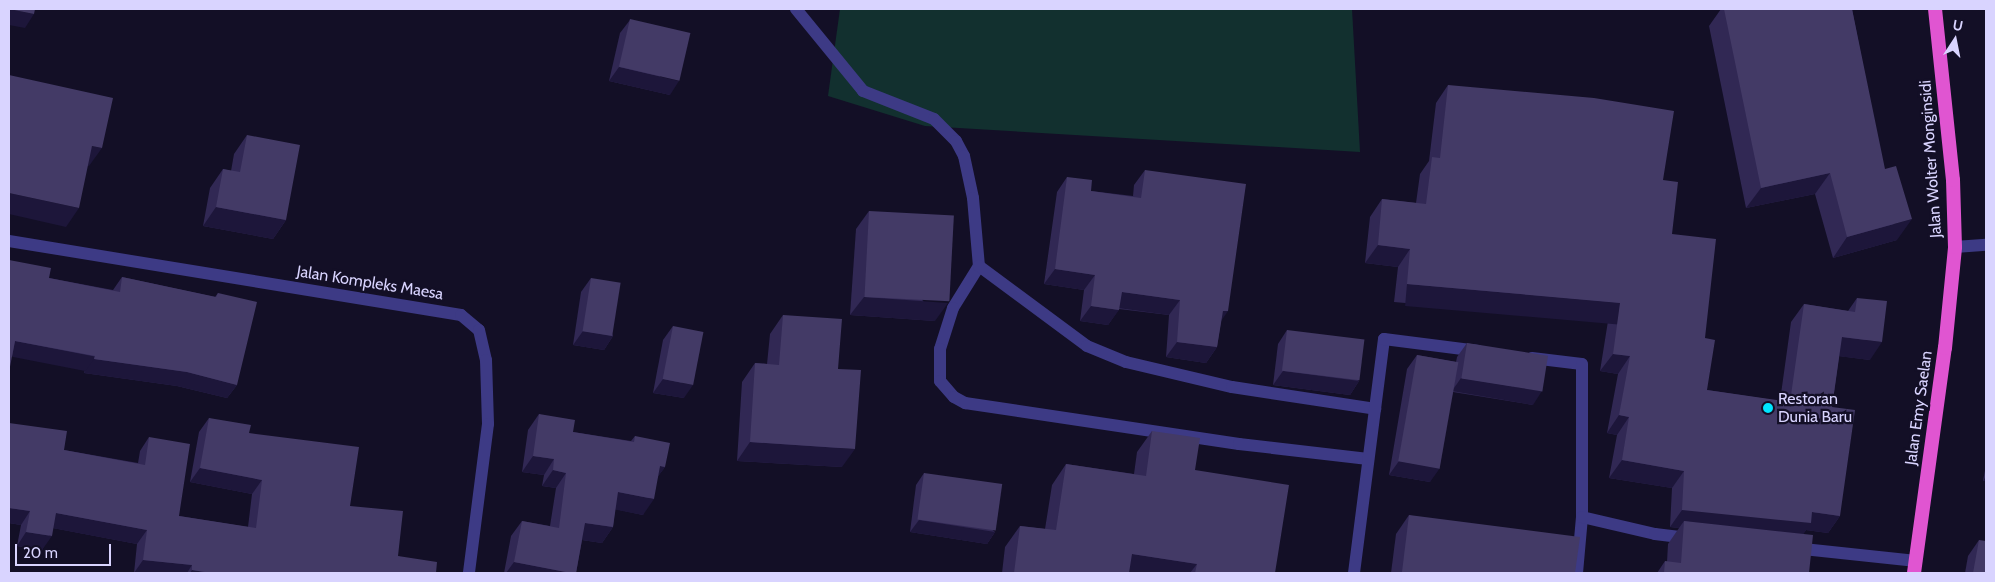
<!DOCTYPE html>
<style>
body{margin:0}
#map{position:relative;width:1995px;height:582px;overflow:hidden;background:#130f26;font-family:Cabin,sans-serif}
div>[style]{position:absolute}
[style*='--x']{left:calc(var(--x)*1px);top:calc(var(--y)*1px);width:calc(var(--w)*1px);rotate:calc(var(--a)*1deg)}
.green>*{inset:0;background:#12302f}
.service>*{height:12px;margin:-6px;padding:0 6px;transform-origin:6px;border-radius:6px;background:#3d3a85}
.minor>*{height:12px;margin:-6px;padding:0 6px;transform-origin:6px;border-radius:6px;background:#3d3a85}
.trunk>*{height:14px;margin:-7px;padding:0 7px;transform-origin:7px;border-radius:7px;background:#e055d1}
.wall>*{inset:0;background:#312854}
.shaded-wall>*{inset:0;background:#1d163a;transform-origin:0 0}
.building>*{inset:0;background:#433a66;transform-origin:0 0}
.dots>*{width:14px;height:14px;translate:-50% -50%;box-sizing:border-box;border:2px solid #130f26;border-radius:50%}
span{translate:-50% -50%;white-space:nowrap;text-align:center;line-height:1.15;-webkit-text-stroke:4.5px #130f26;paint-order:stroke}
.street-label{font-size:16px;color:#d9d4ff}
.poi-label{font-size:16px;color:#d9d4ff}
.left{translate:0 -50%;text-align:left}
.frame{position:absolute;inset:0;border:10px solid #d9d4ff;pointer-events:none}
.north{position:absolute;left:1930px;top:15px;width:50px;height:50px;-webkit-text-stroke:4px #130f26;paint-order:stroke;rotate:11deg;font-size:14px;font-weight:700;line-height:20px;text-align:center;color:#d9d4ff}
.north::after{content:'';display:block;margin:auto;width:18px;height:22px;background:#d9d4ff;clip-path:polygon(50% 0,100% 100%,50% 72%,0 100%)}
.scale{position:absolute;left:15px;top:544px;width:96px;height:22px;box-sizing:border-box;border:2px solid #d9d4ff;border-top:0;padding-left:6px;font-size:15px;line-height:18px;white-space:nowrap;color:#d9d4ff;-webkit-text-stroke:4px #130f26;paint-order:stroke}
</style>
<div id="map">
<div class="green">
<div style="clip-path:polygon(840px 9px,1352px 9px,1360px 152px,925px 126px,828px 96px)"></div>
</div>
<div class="service">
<div style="--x:796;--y:9;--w:106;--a:50.7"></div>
<div style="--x:863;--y:91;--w:76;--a:21.5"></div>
<div style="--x:934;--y:119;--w:31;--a:45"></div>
<div style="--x:956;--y:141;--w:17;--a:62"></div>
<div style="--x:964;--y:156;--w:43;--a:77.9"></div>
<div style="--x:973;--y:198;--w:68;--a:85"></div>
<div style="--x:979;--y:266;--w:49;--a:121.8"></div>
<div style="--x:953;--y:308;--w:43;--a:107.6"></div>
<div style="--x:940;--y:349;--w:32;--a:90"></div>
<div style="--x:940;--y:381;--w:21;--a:49"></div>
<div style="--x:954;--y:397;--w:13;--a:29"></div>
<div style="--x:965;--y:403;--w:277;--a:8.5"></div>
<div style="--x:1239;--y:444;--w:130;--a:6.6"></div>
<div style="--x:979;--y:266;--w:134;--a:36.5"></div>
<div style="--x:1087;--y:346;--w:42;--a:22.3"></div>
<div style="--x:1126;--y:362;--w:109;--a:13.3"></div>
<div style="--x:1232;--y:387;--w:145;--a:8.7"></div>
<div style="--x:1532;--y:358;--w:50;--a:6.8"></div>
<div style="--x:1582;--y:364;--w:153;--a:90"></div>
<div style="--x:1794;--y:548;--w:123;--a:6.1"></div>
<div style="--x:1354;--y:573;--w:236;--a:-82.7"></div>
<div style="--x:1384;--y:339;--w:95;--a:7.3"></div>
<div style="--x:1577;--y:573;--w:56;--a:-84.9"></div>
<div style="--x:1582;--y:517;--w:75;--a:13.1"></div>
<div style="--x:1655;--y:534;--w:35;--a:7"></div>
</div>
<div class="minor">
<div style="--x:9;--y:241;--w:458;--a:9.3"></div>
<div style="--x:461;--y:315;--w:23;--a:40"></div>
<div style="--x:479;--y:330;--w:31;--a:77"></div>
<div style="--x:486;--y:360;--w:64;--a:88.2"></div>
<div style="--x:488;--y:424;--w:150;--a:97.3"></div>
<div style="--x:1955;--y:247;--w:31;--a:-4"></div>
</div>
<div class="trunk">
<div style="--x:1914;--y:573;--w:227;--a:-82.2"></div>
<div style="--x:1945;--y:348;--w:101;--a:-84.3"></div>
<div style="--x:1955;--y:247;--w:67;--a:-91.7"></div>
<div style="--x:1953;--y:180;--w:172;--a:-96"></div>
</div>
<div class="wall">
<div style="clip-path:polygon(1721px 9px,1852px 9px,1897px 240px,1833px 258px,1815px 194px,1746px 208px,1709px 26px)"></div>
<div style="clip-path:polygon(630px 20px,670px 95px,609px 81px,620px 33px)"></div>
<div style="clip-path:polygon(1448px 85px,1663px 180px,1672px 234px,1705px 338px,1707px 390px,1780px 401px,1791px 322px,1804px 304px,1848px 311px,1857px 298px,1870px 360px,1839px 356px,1832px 407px,1840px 516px,1828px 533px,1806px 530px,1803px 534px,1809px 573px,1657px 573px,1665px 561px,1667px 562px,1668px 544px,1679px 528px,1670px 527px,1672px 488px,1609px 478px,1617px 435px,1607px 433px,1618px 374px,1600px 371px,1608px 321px,1394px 302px,1398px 267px,1365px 263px,1370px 217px,1382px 199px,1416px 203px,1420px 174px,1429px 161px,1436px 103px)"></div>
<div style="clip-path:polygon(247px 135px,286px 220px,273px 239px,203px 226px,210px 188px,223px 169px,231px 171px,234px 154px)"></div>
<div style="clip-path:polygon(1145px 170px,1221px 321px,1217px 347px,1206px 363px,1166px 357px,1169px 315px,1119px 309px,1108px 325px,1080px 321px,1084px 290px,1044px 284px,1057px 192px,1067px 177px,1091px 191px,1133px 196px,1134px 185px)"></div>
<div style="clip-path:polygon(869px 211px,935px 321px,850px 315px,856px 229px)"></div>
<div style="clip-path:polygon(9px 260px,49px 278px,113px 290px,122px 277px,215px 297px,218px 293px,237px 385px,227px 398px,177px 386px,84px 373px,85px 370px,12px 356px)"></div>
<div style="clip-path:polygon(591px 278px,613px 336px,604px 350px,573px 345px,581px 292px)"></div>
<div style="clip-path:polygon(783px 315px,838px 369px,842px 467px,737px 461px,742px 382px,755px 363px,767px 364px,770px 334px)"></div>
<div style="clip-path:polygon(673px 326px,684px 398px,653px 393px,663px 340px)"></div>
<div style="clip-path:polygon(1287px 330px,1359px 381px,1350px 395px,1273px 385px,1278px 344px)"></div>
<div style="clip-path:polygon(1467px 343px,1533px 405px,1453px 392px,1430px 482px,1389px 475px,1407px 369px,1417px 355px,1456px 362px,1457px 357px)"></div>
<div style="clip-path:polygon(539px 414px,573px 432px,631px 441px,635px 436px,665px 467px,658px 476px,643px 515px,615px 509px,613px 527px,602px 543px,582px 540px,576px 573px,504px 573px,511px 536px,522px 521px,550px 526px,556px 488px,542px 486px,544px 475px,522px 472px,528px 430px)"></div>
<div style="clip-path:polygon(209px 418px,249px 433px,350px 506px,398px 556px,436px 573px,134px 573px,137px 544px,53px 528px,42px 550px,17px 546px,21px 525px,9px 523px,9px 423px,64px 450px,138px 463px,140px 451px,149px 437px,179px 516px,248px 527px,252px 494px,190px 482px,199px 432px)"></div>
<div style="clip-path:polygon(1152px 431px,1195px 470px,1275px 573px,1002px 573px,1005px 547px,1020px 526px,1045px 529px,1052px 485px,1066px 464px,1134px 474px,1137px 452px)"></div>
<div style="clip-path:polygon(1986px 465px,1986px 481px,1983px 481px)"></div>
<div style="clip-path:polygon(924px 473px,995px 532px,987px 544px,910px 532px,916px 485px)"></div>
<div style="clip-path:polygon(1409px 515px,1575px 573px,1391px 573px,1396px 534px)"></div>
<div style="clip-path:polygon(1979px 540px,1986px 573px,1965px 573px,1968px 556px)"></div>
</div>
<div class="shaded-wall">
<div style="clip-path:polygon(9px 9px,34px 14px,25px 28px,9px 25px)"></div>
<div style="clip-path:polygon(619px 67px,679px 81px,670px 95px,609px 81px)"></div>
<div style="clip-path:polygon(92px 146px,102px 148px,89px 166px,79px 164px)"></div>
<div style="clip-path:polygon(1830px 173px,1815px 194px,1746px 208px,1761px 188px)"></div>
<div style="clip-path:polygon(9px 193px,79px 208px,66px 227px,9px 214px)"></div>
<div style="clip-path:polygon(216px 207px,286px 220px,273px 239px,203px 226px)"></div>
<div style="clip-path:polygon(1912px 219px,1897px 240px,1833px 258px,1847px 237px)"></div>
<div style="clip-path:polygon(1378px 245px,1410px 249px,1398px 267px,1365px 263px)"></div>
<div style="clip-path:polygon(1055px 269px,1095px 275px,1084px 290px,1044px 284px)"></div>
<div style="left:1407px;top:284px;width:214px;height:22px;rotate:5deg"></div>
<div style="clip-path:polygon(1122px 292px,1180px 300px,1169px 315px,1111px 307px)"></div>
<div style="clip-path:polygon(864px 297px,948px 303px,935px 321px,850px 315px)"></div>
<div style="clip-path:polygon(1091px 306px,1119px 310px,1108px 325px,1080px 321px)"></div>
<div style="clip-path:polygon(1223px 311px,1228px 311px,1217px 327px)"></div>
<div style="clip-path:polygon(583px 331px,613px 336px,604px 350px,573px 345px)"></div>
<div style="clip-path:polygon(1842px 337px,1882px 342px,1870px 360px,1829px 355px)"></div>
<div style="left:15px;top:341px;width:81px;height:16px;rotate:11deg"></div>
<div style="clip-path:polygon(1177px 342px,1217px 347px,1206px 363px,1166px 357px)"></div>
<div style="clip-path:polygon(1613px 354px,1630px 356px,1618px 374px,1600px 371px)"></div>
<div style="clip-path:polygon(94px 359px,187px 372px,237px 385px,227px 398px,177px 386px,84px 373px)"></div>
<div style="clip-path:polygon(1283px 371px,1359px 381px,1350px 395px,1273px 385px)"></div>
<div style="clip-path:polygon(1461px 378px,1542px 391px,1533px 405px,1452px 391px)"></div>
<div style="clip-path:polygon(663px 379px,693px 385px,684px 398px,653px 393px)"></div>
<div style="clip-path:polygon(1619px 415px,1629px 417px,1617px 435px,1607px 433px)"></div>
<div style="clip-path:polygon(750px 442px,855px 449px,842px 467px,737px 461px)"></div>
<div style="clip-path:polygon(533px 456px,554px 459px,544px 475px,522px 472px)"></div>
<div style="clip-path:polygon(1622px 460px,1684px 471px,1672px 488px,1609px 478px)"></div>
<div style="clip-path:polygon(1399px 461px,1440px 468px,1430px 482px,1389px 475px)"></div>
<div style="clip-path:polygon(660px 466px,665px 467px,654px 482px)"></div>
<div style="clip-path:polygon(200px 468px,262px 480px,252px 494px,190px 482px)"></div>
<div style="clip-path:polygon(553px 470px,566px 473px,556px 488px,542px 486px)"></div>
<div style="clip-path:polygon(1986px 476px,1986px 481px,1983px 481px)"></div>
<div style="clip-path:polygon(618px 492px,654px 499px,643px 515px,607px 508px)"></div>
<div style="clip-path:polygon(9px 508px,30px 511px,21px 525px,9px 523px)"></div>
<div style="clip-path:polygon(1682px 510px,1812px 512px,1840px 516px,1828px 533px,1806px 530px,1799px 541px,1684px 521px,1679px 528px,1670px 527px)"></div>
<div style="clip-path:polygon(56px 513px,147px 530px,137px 544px,47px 527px)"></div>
<div style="clip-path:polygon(919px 520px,995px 532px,987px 544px,910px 532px)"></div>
<div style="clip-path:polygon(585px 523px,613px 527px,602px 543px,575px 539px)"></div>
<div style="clip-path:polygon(26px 532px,52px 536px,42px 550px,17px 546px)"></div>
<div style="clip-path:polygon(1132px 554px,1197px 564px,1190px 573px,1119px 573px)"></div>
<div style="clip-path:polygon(143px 560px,192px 565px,187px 573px,134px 573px)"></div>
<div style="clip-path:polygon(514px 562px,571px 573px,506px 573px)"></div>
<div style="clip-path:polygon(192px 570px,211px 573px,190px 573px)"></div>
</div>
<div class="building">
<div style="clip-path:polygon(9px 9px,35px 9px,34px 14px)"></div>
<div style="clip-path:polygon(1724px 9px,1852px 9px,1885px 169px,1896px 166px,1912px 219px,1847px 237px,1830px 173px,1761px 188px)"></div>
<div style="left:630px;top:19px;width:62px;height:49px;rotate:13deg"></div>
<div style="clip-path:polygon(9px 75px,113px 98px,102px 148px,92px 146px,79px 208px,9px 193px)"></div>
<div style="clip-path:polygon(1448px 85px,1594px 98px,1674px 111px,1663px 180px,1678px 182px,1672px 234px,1716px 239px,1705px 338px,1715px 340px,1707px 390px,1790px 402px,1804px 304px,1855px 312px,1857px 298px,1887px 301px,1882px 342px,1842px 337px,1832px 407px,1855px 410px,1840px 516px,1812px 512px,1811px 523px,1682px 510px,1684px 471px,1622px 460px,1629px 417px,1619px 415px,1630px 356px,1613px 354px,1620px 303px,1407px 284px,1410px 249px,1378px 245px,1382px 199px,1426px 204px,1432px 157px,1440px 158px)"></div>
<div style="clip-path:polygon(247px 135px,300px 145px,286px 220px,216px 207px,223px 169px,240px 172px)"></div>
<div style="clip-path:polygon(1145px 170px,1246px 184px,1228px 311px,1223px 311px,1217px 347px,1177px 342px,1180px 300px,1122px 292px,1119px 310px,1091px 306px,1095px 275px,1055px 269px,1067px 177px,1092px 180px,1091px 191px,1141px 198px)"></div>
<div style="left:869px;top:211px;width:85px;height:86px;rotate:3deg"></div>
<div style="clip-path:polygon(9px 260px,51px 268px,49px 278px,120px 292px,122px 277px,216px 297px,218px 293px,257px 302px,237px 385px,187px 372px,94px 359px,95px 356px,15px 341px,9px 372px)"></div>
<div style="left:591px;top:278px;width:30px;height:54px;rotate:9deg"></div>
<div style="clip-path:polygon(783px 315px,842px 319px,838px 369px,861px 370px,855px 449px,750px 442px,755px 363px,779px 365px)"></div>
<div style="left:673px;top:326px;width:31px;height:54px;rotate:11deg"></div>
<div style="left:1287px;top:330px;width:78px;height:41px;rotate:7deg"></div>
<div style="left:1467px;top:343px;width:82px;height:36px;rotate:9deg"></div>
<div style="left:1417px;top:355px;width:42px;height:108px;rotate:10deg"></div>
<div style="clip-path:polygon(539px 414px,575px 420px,573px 432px,634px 442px,635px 436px,670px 443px,665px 467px,660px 466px,654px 499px,618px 492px,613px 527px,585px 523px,576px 573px,571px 573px,514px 562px,522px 521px,559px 528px,566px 473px,553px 470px,554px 459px,533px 456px)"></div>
<div style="clip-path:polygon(209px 418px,251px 425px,249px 433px,359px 447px,350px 506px,403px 511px,398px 556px,437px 562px,436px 573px,211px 573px,192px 570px,192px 565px,143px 560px,147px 530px,56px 513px,52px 536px,26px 532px,30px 511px,9px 508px,9px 423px,67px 431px,64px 450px,145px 465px,149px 437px,190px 444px,179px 516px,256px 528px,262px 480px,200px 468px)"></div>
<div style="clip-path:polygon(1152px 431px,1200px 438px,1195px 470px,1289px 485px,1275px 573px,1195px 573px,1197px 564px,1132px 554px,1129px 573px,1014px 573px,1020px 526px,1056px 530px,1066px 464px,1146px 476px)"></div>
<div style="left:924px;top:473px;width:79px;height:47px;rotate:8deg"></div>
<div style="clip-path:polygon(1409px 515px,1580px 537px,1575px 573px,1408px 573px,1402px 572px)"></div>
<div style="clip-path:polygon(1684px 521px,1813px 535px,1809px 573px,1664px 573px,1665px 561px,1681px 563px)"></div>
<div style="clip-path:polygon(1979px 540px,1986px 541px,1986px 573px,1973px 573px)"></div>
</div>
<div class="dots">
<div style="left:1768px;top:408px;background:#00e5ff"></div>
</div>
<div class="street-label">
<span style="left:1931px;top:159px;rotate:-94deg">Jalan Wolter Monginsidi</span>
<span style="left:370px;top:283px;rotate:9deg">Jalan Kompleks Maesa</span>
<span style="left:1919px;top:408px;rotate:-82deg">Jalan Emy Saelan</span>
</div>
<div class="poi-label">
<span class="left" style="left:1778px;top:408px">Restoran<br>Dunia Baru</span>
</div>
<div class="frame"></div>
<div class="north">U</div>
<div class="scale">20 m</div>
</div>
